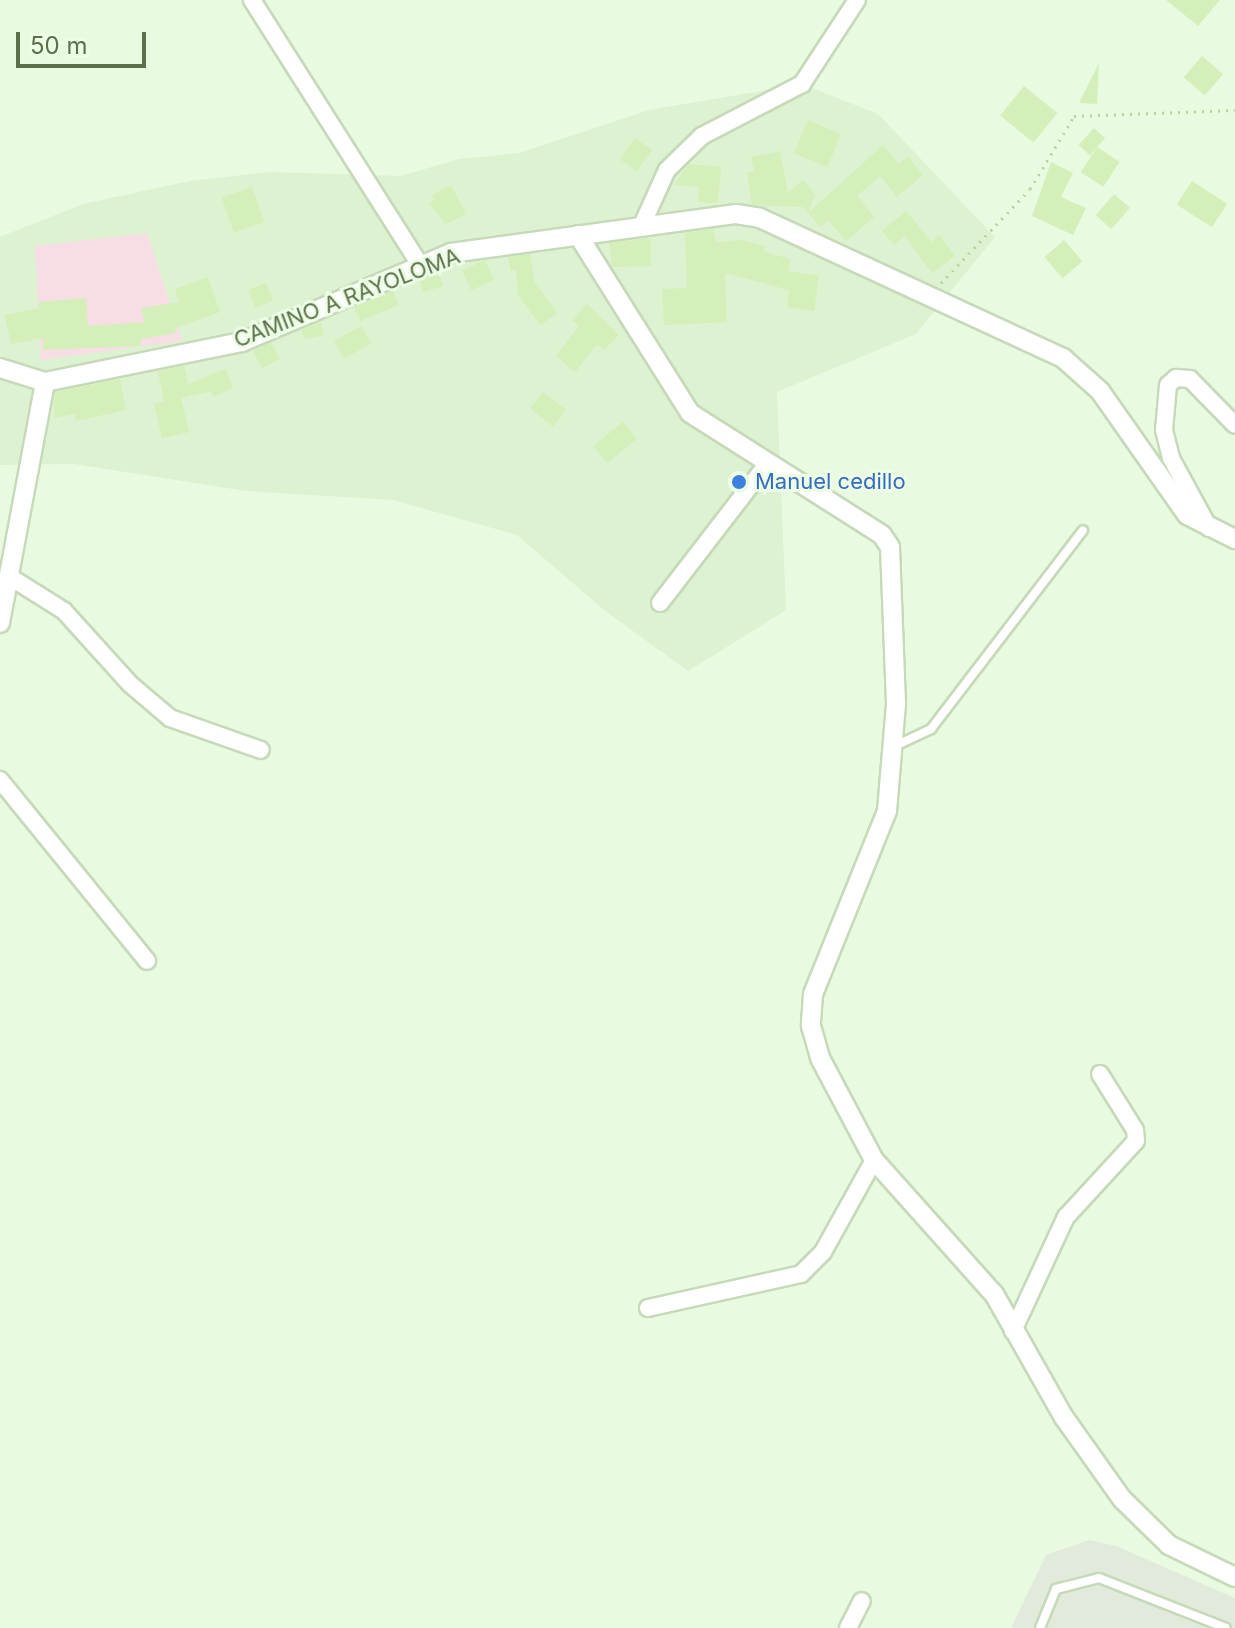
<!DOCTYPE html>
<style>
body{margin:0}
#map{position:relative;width:1235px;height:1628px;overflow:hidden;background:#e8fbe1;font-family:Inter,sans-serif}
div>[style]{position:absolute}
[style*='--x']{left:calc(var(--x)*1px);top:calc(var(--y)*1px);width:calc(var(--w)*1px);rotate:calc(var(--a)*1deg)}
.residential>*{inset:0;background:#dcf2d0}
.industrial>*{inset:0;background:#e2eadc}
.education>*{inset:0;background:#f7dee5}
.building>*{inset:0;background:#d4efba;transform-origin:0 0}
.path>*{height:3px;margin-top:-1.5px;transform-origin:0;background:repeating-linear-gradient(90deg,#b9d39e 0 2px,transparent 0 8px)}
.roads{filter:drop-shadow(2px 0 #c6d9b9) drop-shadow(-2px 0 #c6d9b9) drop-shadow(0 2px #c6d9b9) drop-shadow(0 -2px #c6d9b9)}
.service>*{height:8px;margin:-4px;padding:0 4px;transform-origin:4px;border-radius:4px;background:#fff}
.minor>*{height:16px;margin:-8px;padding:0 8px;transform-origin:8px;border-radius:8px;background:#fff}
.tertiary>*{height:18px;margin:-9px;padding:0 9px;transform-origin:9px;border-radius:9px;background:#fff}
.dots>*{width:22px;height:22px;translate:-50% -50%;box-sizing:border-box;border:4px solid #edfee7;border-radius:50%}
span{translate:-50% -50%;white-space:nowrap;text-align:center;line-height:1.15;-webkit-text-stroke:6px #edfee7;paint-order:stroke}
.street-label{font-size:22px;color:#5e704a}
.shop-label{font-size:22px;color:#366cbe}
.left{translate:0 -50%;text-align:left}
.scale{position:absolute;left:16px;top:32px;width:130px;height:36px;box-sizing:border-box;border:4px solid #5e704a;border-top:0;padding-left:10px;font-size:24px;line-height:28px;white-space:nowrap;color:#5e704a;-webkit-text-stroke:6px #edfee7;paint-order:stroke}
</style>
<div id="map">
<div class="residential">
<div style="clip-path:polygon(802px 84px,878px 114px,995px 237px,916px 334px,777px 392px,786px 610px,688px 671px,604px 610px,517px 535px,393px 500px,246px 491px,74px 464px,0 465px,0 237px,83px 204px,190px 181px,270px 172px,401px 176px,459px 159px,519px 153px,649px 110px)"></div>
</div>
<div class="industrial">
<div style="clip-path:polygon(1089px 1540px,1116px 1546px,1235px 1598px,1235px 1628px,1011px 1628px,1046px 1555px)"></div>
</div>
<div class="education">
<div style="clip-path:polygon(147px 233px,182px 341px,41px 360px,35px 246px)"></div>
</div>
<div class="building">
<div style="clip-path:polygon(1166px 0,1220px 0,1198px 26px)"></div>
<div style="left:1202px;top:56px;width:28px;height:28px;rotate:41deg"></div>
<div style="clip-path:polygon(1099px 63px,1097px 104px,1079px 103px)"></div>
<div style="left:1024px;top:86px;width:43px;height:38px;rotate:39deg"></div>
<div style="left:808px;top:120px;width:36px;height:36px;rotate:23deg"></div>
<div style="left:1094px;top:128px;width:15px;height:23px;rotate:42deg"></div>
<div style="left:635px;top:138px;width:21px;height:26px;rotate:35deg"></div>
<div style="clip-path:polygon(883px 145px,899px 164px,908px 156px,923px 175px,897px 197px,880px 176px,857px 196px,874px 217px,846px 241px,828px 220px,820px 227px,803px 207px,752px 205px,747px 173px,754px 171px,751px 157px,780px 151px,788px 193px,803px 180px,815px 195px,808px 213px)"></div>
<div style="left:1097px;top:147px;width:27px;height:30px;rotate:33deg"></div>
<div style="clip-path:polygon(1051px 162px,1073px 173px,1061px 197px,1086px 208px,1073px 235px,1032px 216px)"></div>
<div style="clip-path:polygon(689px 164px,721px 167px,718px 203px,698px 202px,699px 187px,674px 185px)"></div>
<div style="left:1192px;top:181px;width:42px;height:28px;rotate:33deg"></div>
<div style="clip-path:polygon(451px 185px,466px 214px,446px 224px,429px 203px,434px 200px,432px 195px)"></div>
<div style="left:252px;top:187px;width:37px;height:32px;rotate:71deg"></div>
<div style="left:1114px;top:194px;width:21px;height:28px;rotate:41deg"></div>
<div style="clip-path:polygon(906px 211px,932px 242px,940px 235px,955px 256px,932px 273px,905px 236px,894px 245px,882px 231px)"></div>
<div style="clip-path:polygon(713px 229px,716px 242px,741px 240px,765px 246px,764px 252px,791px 259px,788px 271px,819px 276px,814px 311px,787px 307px,789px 290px,725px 273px,727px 322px,664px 325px,662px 289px,687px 288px,685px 233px)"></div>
<div style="clip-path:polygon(651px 238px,651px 266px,612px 267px,609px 243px)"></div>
<div style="left:1064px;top:240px;width:28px;height:26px;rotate:49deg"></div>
<div style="clip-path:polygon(530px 254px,535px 283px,557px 313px,540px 325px,518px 295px,516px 269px,511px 272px,508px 257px)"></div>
<div style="left:485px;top:260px;width:22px;height:25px;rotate:66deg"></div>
<div style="clip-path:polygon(438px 271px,443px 286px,423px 292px,419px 280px)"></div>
<div style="clip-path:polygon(208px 277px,220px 312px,175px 328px,176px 333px,141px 339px,141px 346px,43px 350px,42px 338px,11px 344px,5px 315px,39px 308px,39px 302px,86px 298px,88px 326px,144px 322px,141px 308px,179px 302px,175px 289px)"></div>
<div style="left:266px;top:283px;width:19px;height:19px;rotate:69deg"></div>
<div style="left:393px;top:291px;width:15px;height:42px;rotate:67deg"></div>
<div style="clip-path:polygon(587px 304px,619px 335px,604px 350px,597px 344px,575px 372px,556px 356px,579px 326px,572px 320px)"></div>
<div style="clip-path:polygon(321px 322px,324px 335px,304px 339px,302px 330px)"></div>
<div style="left:361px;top:326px;width:20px;height:31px;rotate:60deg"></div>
<div style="left:271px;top:342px;width:19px;height:20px;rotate:62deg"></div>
<div style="clip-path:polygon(184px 366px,188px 384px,226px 369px,233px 388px,213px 396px,211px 391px,181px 398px,189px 432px,162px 438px,154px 404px,164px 402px,158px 371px)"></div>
<div style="clip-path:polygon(120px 379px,126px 410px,76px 421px,75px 414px,54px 418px,55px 392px)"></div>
<div style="left:543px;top:392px;width:29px;height:21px;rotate:38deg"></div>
<div style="left:623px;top:422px;width:22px;height:38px;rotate:51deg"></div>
</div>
<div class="path">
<div style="--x:941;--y:283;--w:129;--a:-46.6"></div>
<div style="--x:1030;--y:189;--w:85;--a:-58.9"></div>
<div style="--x:1074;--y:116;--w:161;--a:-2.1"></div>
</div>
<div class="roads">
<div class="service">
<div style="--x:893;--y:747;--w:42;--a:-25.3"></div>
<div style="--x:931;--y:729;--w:250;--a:-52.6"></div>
<div style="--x:1040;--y:1628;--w:42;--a:-67.7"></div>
<div style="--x:1056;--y:1589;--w:44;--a:-14.3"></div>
<div style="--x:1099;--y:1578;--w:136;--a:21.5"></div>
</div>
<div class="minor">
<div style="--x:252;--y:0;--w:315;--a:57.6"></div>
<div style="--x:642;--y:225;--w:60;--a:-65.6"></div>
<div style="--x:667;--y:170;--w:49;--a:-44.2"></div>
<div style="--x:702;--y:136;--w:113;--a:-27.5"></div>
<div style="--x:802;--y:84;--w:100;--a:-56.8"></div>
<div style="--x:1209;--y:528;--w:80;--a:-118.5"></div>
<div style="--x:1171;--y:458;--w:29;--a:-104"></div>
<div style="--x:1164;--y:430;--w:45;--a:-84.9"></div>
<div style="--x:1168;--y:385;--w:11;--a:-41"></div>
<div style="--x:1176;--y:378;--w:14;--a:4"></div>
<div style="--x:1190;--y:379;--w:64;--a:45.6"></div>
<div style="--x:10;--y:577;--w:64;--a:32.2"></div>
<div style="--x:64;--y:611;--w:98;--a:47.9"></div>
<div style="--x:130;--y:684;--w:52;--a:40.4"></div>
<div style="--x:170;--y:718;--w:96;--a:19.4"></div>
<div style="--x:660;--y:603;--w:175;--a:-52.4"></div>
<div style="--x:0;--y:780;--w:233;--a:50.9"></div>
<div style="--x:648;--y:1308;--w:157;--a:-12.5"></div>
<div style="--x:801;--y:1274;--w:31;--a:-45"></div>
<div style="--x:823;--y:1252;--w:105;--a:-61"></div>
<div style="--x:1013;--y:1331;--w:126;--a:-65.1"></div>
<div style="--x:1066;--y:1217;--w:103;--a:-47.4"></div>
<div style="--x:1136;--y:1141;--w:11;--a:-95"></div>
<div style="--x:1135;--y:1130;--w:66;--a:-122"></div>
<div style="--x:848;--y:1628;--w:30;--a:-63"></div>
</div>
<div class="tertiary">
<div style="--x:578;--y:235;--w:210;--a:57.8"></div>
<div style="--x:690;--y:413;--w:227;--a:32.4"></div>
<div style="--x:882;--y:535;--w:14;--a:56"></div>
<div style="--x:890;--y:547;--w:157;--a:87.8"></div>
<div style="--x:896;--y:704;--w:107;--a:94.8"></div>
<div style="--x:887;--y:811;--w:197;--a:112"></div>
<div style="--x:813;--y:994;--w:32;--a:94"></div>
<div style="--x:811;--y:1026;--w:33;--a:74"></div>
<div style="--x:820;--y:1058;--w:115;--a:62.1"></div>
<div style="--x:874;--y:1160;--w:180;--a:48.2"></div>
<div style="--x:994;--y:1294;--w:140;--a:60.5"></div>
<div style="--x:1063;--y:1416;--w:102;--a:54.6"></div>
<div style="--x:1122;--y:1499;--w:66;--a:44.4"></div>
<div style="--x:1169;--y:1545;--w:73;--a:25.9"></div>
<div style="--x:0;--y:368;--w:47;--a:17.3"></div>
<div style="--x:45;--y:382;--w:201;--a:-11.5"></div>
<div style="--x:242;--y:342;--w:227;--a:-23.1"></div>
<div style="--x:451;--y:253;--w:288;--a:-7.8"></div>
<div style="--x:736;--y:214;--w:24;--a:9"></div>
<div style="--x:760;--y:218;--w:334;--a:24.8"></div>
<div style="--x:1063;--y:358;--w:50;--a:41.7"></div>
<div style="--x:1100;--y:391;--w:151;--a:54.9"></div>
<div style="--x:1187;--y:515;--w:54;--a:26.6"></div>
<div style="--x:0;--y:623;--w:245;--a:-79.4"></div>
</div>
</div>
<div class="dots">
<div style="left:739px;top:482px;background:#3f7fe0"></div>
</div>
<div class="street-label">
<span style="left:347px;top:298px;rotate:-21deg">CAMINO A RAYOLOMA</span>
</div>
<div class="shop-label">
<span class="left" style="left:755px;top:482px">Manuel cedillo</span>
</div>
<div class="scale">50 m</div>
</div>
